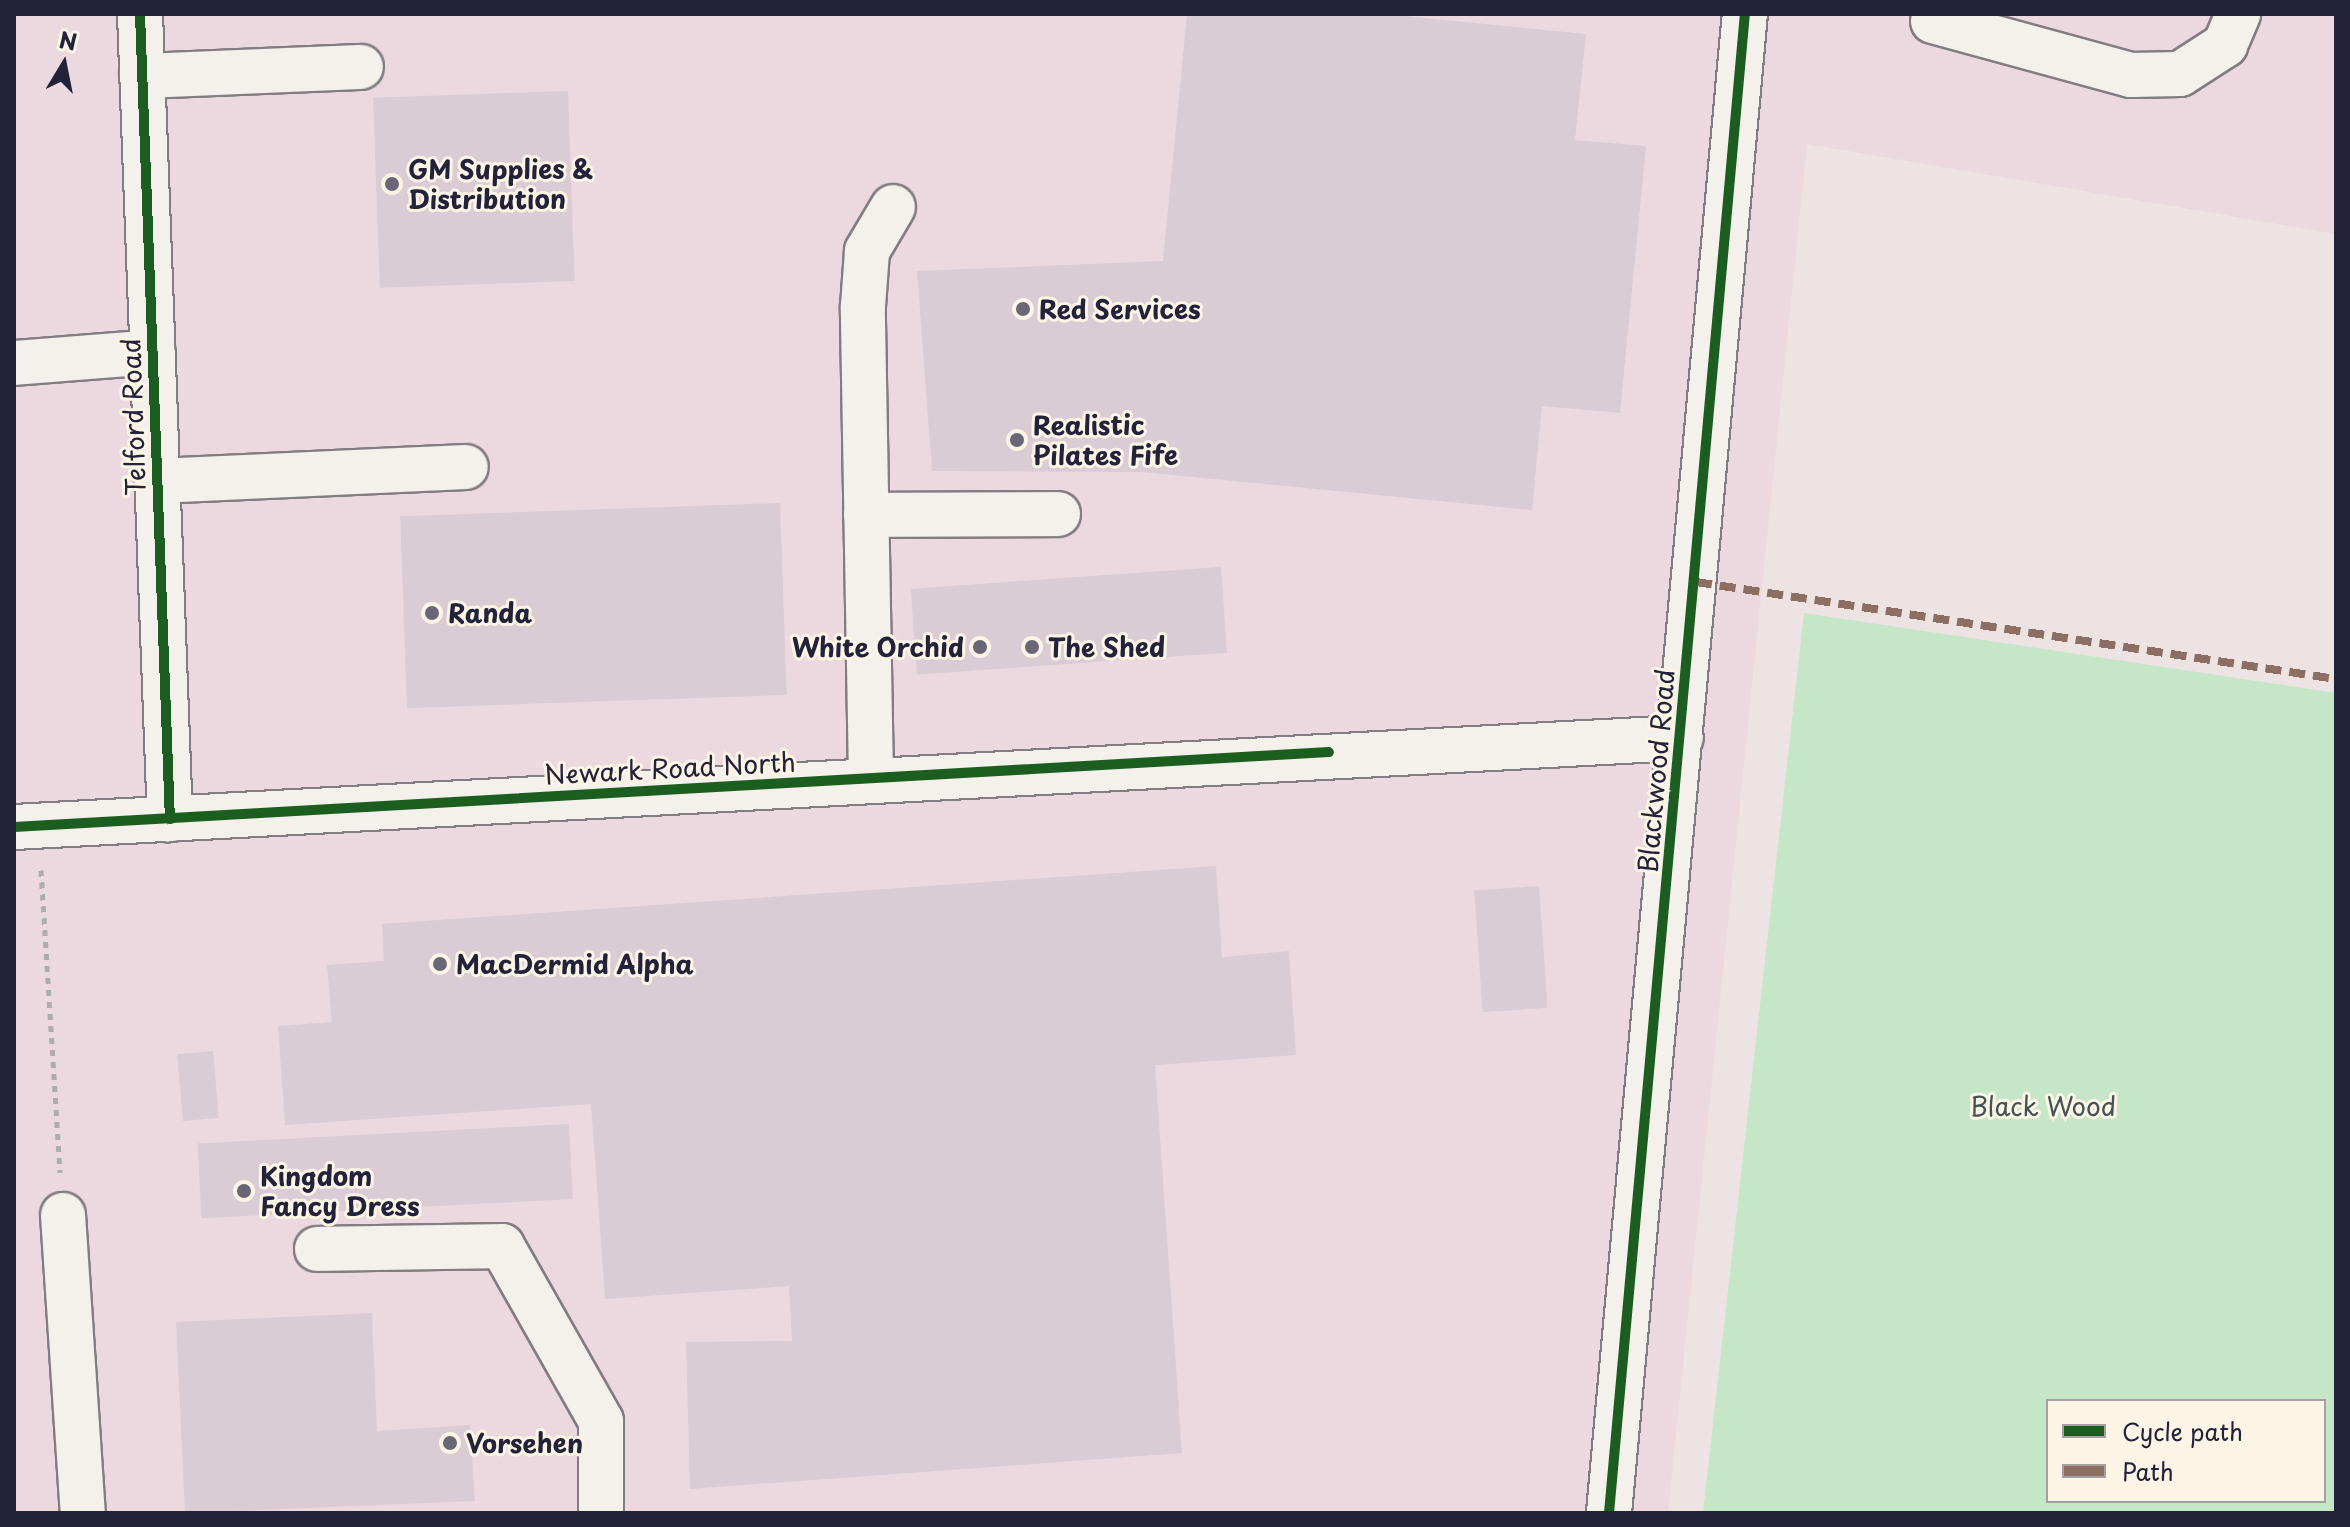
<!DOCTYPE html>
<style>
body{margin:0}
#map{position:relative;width:2350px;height:1527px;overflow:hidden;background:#ede3e3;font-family:"Playpen Sans",sans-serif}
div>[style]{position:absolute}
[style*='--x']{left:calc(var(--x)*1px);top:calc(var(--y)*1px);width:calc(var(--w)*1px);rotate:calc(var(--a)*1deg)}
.built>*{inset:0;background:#ebd9df}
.green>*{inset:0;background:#c6e6c8}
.building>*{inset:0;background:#d9ccd4;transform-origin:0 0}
.path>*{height:5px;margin-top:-2.5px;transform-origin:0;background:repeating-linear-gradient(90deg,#afacac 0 6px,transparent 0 12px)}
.roads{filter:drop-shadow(2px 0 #827d82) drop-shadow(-2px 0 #827d82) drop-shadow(0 2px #827d82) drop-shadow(0 -2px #827d82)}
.minor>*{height:44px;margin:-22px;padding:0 22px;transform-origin:22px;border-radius:22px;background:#f4f0eb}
.quiet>*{height:8px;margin-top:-4px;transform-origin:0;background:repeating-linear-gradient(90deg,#8d6e63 0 16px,transparent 0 24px)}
.cycleway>*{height:10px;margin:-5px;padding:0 5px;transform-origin:5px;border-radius:5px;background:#1b5e20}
.dots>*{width:22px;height:22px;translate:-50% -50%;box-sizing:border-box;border:4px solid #fcf5e5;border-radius:50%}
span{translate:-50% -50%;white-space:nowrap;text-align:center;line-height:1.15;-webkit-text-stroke:6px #fcf5e5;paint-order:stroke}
.poi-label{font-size:26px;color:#22223b;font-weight:700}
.left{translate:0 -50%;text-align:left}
.right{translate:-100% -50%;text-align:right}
.street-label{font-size:26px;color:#22223b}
.park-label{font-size:26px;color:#435459}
.frame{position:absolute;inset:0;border:16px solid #22223b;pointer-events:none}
.legend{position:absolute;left:2046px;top:1399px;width:280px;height:104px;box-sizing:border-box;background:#fcf5e5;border:2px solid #a5a1a1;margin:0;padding:10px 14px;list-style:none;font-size:24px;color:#22223b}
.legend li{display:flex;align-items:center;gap:16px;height:40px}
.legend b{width:40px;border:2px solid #a5a1a1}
.north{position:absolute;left:24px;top:24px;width:80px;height:80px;-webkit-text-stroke:6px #fcf5e5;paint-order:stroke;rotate:10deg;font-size:22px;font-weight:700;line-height:32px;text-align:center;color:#22223b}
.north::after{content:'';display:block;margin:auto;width:28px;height:36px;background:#22223b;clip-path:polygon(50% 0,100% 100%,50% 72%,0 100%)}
</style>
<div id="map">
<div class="built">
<div style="clip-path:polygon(14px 14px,2336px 14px,2336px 234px,1807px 144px,1668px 1513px,14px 1513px)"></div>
</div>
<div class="green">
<div style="clip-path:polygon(evenodd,1804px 613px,2336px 693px,2336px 1513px,1703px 1513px,1804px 613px,2048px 1401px,2324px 1401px,2324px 1501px,2048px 1501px,2048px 1401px)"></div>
</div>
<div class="building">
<div style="clip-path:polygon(1187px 14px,1383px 14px,1586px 34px,1575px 140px,1646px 146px,1620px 413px,1542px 406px,1532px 510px,1142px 472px,932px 471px,917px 271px,1163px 261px)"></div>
<div style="left:568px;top:91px;width:190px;height:195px;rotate:88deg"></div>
<div style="left:780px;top:503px;width:192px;height:380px;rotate:88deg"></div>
<div style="left:1221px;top:567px;width:86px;height:311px;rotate:86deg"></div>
<div style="clip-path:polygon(1216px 866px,1222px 957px,1289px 951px,1296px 1055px,1155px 1065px,1182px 1453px,690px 1489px,686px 1342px,792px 1341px,789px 1286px,605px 1299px,591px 1104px,285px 1125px,278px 1026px,332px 1022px,327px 965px,384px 961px,382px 924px)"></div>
<div style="left:1539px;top:886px;width:122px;height:65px;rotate:86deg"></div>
<div style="left:213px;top:1051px;width:67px;height:36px;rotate:85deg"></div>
<div style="left:569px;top:1124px;width:75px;height:372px;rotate:87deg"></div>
<div style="clip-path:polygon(372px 1313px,377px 1431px,470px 1425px,475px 1501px,185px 1513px,176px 1322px)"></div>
</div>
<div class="path">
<div style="--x:41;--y:870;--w:303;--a:86.4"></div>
</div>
<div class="roads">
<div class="minor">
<div style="--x:140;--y:14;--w:806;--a:87.87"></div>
<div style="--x:1933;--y:21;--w:205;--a:15.3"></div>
<div style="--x:2131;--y:75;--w:49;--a:-1.2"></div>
<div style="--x:2180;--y:74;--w:54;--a:-32.8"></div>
<div style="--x:2225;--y:45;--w:34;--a:-67"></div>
<div style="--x:142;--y:76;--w:219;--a:-2.4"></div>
<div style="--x:14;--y:363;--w:139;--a:-4.5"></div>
<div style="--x:157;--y:481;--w:309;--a:-2.6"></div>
<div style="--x:866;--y:515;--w:192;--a:-0.3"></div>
<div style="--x:871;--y:779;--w:473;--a:-91"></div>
<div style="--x:863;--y:306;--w:55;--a:-85.8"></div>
<div style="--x:867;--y:251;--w:51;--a:-59.4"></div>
<div style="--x:14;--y:827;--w:1669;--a:-3.06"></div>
<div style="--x:63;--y:1215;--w:299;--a:86.2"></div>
<div style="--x:317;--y:1249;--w:185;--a:-0.9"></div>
<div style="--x:502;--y:1246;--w:201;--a:60.5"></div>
<div style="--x:601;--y:1421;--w:92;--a:90"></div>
<div style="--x:1609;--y:1513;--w:1505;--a:-84.82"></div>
</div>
</div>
<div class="quiet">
<div style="--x:1696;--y:582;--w:647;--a:8.62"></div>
</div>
<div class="cycleway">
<div style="--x:140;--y:14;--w:806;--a:87.87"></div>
<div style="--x:14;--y:827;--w:1317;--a:-3.26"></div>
<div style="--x:1609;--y:1513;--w:1505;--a:-84.82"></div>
</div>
<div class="dots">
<div style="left:392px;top:184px;background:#696676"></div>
<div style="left:1023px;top:309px;background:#696676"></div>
<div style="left:1017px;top:440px;background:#696676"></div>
<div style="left:432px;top:613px;background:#696676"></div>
<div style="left:980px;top:647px;background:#696676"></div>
<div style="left:1032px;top:647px;background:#696676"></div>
<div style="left:440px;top:964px;background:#696676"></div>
<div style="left:244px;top:1191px;background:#696676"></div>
<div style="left:450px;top:1443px;background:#696676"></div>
</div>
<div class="poi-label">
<span class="left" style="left:408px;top:184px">GM Supplies &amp;<br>Distribution</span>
<span class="left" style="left:1039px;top:309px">Red Services</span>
<span class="left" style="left:1033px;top:440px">Realistic<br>Pilates Fife</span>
<span class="left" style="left:448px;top:613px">Randa</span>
<span class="right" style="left:964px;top:647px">White Orchid</span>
<span class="left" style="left:1048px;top:647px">The Shed</span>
<span class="left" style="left:456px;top:964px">MacDermid Alpha</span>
<span class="left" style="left:260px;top:1191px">Kingdom<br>Fancy Dress</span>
<span class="left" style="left:466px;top:1443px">Vorsehen</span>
</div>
<div class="street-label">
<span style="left:133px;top:417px;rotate:-92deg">Telford Road</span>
<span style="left:670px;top:768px;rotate:-3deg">Newark Road North</span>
<span style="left:1656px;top:771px;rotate:-85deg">Blackwood Road</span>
</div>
<div class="park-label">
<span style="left:2043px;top:1106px">Black Wood</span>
</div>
<div class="frame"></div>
<ul class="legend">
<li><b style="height:10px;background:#1b5e20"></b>Cycle path</li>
<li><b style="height:10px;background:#8d6e63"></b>Path</li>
</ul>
<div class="north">N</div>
</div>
